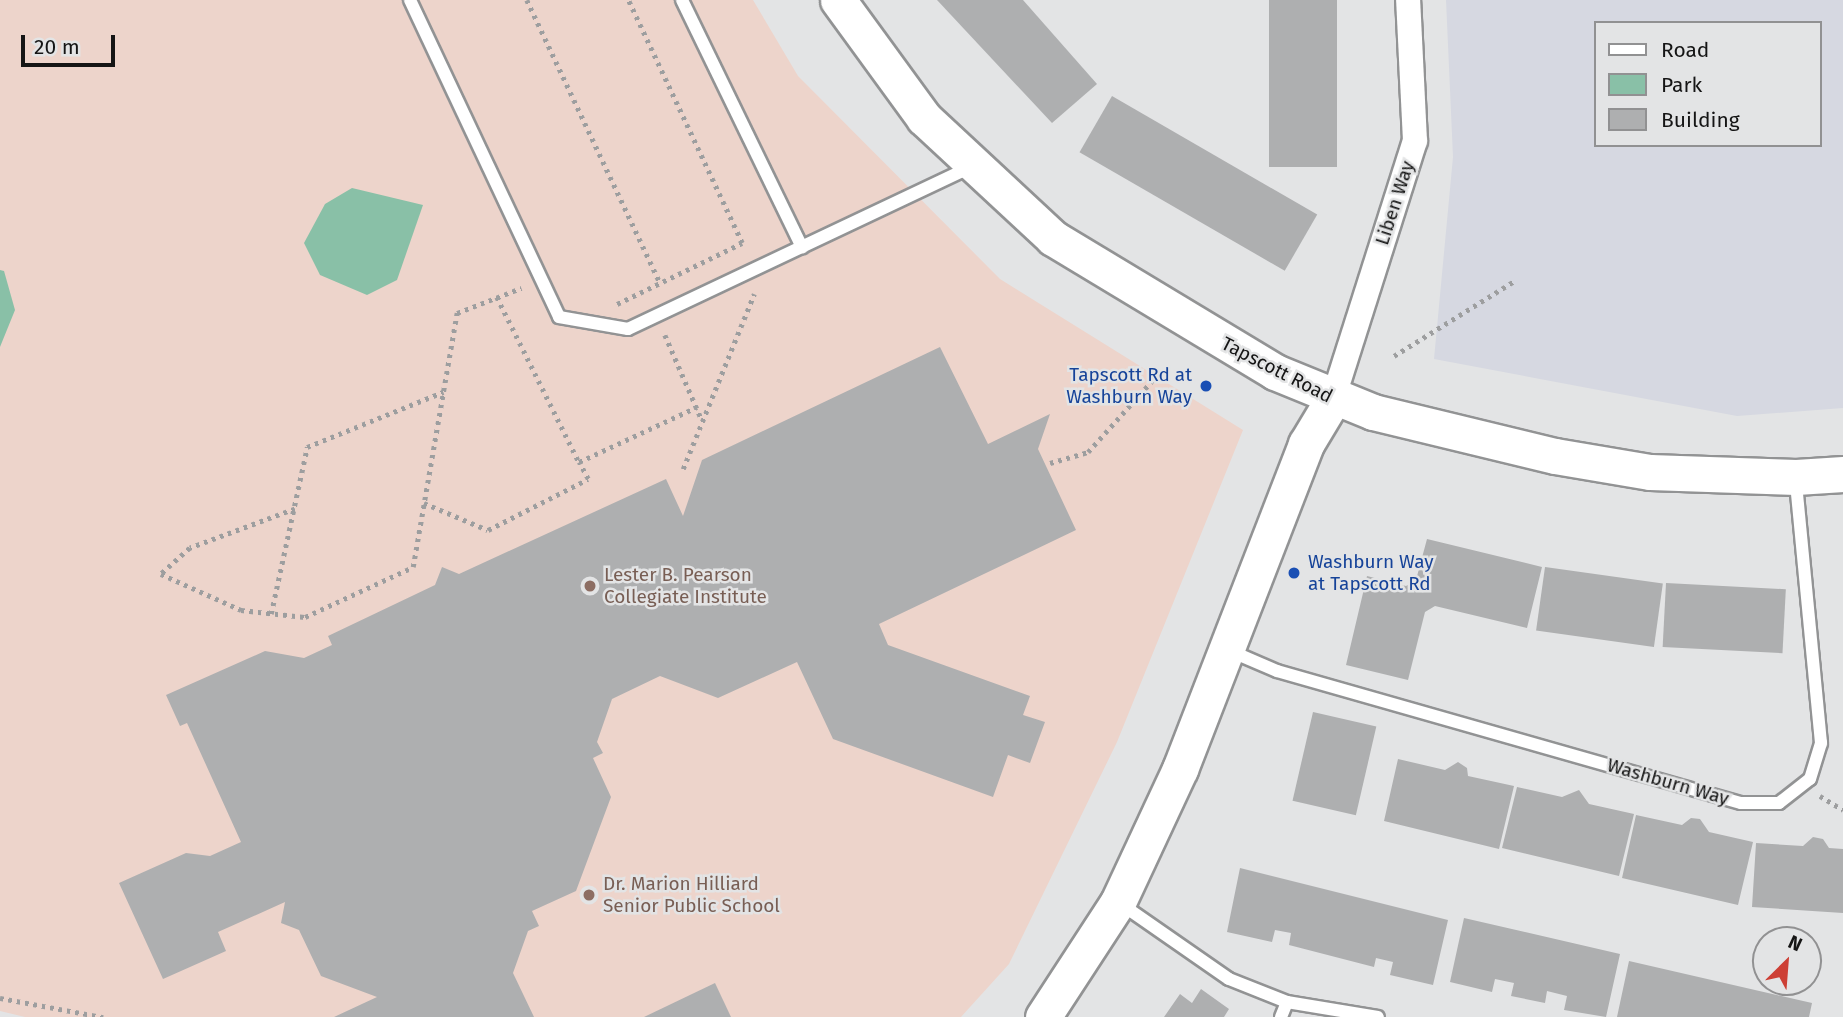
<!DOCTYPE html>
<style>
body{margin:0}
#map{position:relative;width:1843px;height:1017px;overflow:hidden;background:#e3e4e5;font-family:"Fira Sans",sans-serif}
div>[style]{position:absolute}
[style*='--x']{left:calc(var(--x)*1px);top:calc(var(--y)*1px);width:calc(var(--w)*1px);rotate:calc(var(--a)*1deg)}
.built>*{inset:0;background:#d6d8e1}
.education>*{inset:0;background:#edd4cb}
.green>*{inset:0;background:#89c0a7}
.building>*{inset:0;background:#aeafb0;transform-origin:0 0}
.path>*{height:4.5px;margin-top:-2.25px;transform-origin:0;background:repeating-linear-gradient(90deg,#9d9e9f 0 3.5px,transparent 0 8.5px)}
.roads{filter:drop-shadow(2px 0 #929394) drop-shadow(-2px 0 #929394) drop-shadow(0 2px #929394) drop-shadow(0 -2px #929394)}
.lane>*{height:12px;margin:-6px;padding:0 6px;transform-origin:6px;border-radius:6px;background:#fff}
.street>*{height:24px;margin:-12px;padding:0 12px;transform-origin:12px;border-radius:12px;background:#fff}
.secondary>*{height:35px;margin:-17.5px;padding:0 17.5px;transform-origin:17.5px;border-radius:17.5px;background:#fff}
.dots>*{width:19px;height:19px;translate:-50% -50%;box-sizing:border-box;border:4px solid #e3e4e5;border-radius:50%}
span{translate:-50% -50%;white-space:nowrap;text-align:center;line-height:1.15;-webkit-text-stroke:5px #e3e4e5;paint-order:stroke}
.street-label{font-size:19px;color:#151515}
.transit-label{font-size:19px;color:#164399}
.right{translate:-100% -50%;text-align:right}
.left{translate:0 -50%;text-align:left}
.education-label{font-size:19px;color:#785e54}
.legend{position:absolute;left:1594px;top:21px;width:228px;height:126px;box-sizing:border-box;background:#e3e4e5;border:2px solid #919192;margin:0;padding:9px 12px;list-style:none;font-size:21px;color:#151515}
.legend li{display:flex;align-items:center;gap:14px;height:35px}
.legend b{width:35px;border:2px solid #919192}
.north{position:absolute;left:1752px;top:926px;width:70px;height:70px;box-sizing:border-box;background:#e3e4e5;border:2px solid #919192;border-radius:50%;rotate:25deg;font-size:19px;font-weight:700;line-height:28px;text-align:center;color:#151515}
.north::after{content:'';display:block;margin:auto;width:24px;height:32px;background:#cd3f35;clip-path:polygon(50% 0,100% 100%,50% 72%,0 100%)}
.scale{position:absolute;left:21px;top:35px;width:94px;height:32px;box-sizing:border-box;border:4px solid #151515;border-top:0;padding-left:9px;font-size:21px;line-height:24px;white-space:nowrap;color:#151515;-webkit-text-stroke:5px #e3e4e5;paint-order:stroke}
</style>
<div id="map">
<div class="built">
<div style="clip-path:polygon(evenodd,1446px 0,1843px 0,1843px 408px,1737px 416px,1434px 359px,1453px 157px,1446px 0,1596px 23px,1820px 23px,1820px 145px,1596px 145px,1596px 23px)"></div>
</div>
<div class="education">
<div style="clip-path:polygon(0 0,753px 0,798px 76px,1000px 279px,1243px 430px,1117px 742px,1009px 964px,961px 1017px,25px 1017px,0 1011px)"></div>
</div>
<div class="green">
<div style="clip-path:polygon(352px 188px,423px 205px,397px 280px,367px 295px,320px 275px,304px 243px,325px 204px)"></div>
<div style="clip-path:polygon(0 270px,4px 271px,15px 310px,0 347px)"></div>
</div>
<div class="building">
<div style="clip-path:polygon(937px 0,1023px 0,1097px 84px,1052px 123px)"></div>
<div style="left:1269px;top:0;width:68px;height:167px"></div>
<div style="left:1112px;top:96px;width:237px;height:65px;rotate:30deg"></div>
<div style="clip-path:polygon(940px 347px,988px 444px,1050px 414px,1038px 449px,1076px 530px,879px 624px,888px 645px,1030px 696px,1023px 715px,1045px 722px,1030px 763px,1008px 755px,993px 797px,833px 739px,797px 662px,718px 698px,660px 676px,612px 699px,597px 742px,603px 753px,593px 758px,611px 797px,576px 891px,532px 911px,539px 926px,528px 931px,513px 973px,534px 1017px,334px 1017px,377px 997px,321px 976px,299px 930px,281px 923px,285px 902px,218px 932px,226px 951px,163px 979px,119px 883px,186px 853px,210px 856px,241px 842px,187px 723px,180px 726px,166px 695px,265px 651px,304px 658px,332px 645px,328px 636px,435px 585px,442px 567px,459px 574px,666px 479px,683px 516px,702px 460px)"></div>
<div style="clip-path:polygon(1427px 539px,1542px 567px,1527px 628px,1435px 606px,1425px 612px,1408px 680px,1346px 665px,1367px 576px,1406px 586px,1416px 580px)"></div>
<div style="left:1545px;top:567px;width:119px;height:64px;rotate:8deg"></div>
<div style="left:1666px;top:583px;width:120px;height:64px;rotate:3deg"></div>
<div style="left:1313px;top:712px;width:65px;height:91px;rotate:13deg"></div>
<div style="clip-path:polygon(1398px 759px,1445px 770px,1458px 762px,1467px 768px,1468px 776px,1514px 786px,1499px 849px,1384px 821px)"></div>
<div style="clip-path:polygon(1517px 787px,1562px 797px,1579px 790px,1589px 804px,1634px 814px,1619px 876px,1502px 848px)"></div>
<div style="clip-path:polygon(1636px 815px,1682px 825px,1691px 818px,1700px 819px,1709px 832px,1753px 842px,1738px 905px,1622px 878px)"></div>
<div style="clip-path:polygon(1813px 837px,1823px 839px,1829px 848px,1843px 849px,1843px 913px,1752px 907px,1756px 843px,1803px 846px)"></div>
<div style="clip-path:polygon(1240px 868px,1448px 920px,1433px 985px,1390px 975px,1393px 962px,1376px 958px,1374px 967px,1289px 945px,1291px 933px,1275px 930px,1272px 942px,1227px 932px)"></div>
<div style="clip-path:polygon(1464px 918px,1620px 954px,1606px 1017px,1564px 1010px,1567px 996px,1547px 991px,1545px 1003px,1511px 996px,1514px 983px,1495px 979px,1492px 992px,1450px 982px)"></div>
<div style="clip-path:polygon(1629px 961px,1812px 1003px,1809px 1017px,1617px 1017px)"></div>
<div style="clip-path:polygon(715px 983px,731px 1017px,644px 1017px)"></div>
<div style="clip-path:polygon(1201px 989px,1229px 1009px,1224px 1017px,1164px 1017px,1180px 994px,1192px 1003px)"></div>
</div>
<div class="path">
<div style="--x:527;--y:0;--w:310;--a:64.8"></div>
<div style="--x:497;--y:297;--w:184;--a:63.6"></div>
<div style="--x:579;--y:462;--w:130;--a:-25"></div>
<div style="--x:617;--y:304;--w:139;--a:-26"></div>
<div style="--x:742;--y:243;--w:268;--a:-115.1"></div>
<div style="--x:665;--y:335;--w:93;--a:66.5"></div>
<div style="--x:1394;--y:356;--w:140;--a:-31.9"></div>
<div style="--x:1050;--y:463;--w:40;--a:-16"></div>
<div style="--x:1088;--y:452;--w:109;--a:-48"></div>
<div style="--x:683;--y:469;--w:189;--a:-67.9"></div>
<div style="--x:424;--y:503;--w:69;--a:22.9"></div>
<div style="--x:488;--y:530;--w:112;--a:-27"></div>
<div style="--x:588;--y:479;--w:19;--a:-118"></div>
<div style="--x:295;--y:509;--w:112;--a:159.6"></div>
<div style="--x:190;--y:548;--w:39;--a:138"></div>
<div style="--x:161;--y:574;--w:88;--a:24.2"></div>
<div style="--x:241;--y:610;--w:64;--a:6.2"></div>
<div style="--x:305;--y:617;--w:119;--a:-24.8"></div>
<div style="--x:413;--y:567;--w:258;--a:-80.2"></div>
<div style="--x:457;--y:313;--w:69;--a:-21.3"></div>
<div style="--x:271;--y:614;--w:171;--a:-77.8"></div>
<div style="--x:307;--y:447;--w:147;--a:-22"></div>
<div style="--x:1820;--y:796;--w:27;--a:31"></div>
<div style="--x:0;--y:998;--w:105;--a:10.5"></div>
</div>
<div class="roads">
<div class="lane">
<div style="--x:410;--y:0;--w:350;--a:64.8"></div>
<div style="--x:559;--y:317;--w:70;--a:9.9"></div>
<div style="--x:628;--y:329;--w:379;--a:-25.3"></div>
<div style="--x:682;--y:0;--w:275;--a:64.1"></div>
<div style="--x:1228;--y:650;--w:53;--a:23.2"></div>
<div style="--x:1277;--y:671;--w:482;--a:15.9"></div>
<div style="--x:1741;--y:803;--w:38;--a:0"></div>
<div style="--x:1779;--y:803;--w:39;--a:-38"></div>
<div style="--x:1810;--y:779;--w:38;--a:-73"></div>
<div style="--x:1821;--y:743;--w:263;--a:-95.5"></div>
<div style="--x:1121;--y:904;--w:131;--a:34.8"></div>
<div style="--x:1229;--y:979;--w:62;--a:21.6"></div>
<div style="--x:1287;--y:1002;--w:92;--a:9.4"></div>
<div style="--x:1281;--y:1017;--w:16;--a:-68"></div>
</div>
<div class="street">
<div style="--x:1333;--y:399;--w:271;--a:-72.4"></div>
<div style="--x:1415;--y:141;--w:141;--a:-92.8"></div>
</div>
<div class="secondary">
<div style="--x:838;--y:0;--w:146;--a:53.9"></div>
<div style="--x:924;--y:118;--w:176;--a:42.9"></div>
<div style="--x:1053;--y:238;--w:259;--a:31.1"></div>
<div style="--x:1275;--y:372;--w:106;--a:22.2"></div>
<div style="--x:1373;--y:412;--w:187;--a:13.6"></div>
<div style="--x:1555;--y:456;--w:96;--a:9.6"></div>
<div style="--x:1650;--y:472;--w:146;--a:2"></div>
<div style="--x:1796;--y:477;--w:47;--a:-3.7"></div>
<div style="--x:1043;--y:1017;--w:137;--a:-56.9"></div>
<div style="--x:1118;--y:902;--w:147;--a:-65"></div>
<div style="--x:1180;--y:769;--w:349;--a:-68.8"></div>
<div style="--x:1306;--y:444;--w:52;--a:-59"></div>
</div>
</div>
<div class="dots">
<div style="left:1206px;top:386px;background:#1a4fb4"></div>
<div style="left:1294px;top:573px;background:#1a4fb4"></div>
<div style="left:590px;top:586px;background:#8d6e63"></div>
<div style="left:589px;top:895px;background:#8d6e63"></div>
</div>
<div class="street-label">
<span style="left:1395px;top:203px;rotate:-72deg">Liben Way</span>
<span style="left:1277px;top:370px;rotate:27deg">Tapscott Road</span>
<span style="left:1668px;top:782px;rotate:16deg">Washburn Way</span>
</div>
<div class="transit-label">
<span class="right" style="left:1192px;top:386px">Tapscott Rd at<br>Washburn Way</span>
<span class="left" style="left:1308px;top:573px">Washburn Way<br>at Tapscott Rd</span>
</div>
<div class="education-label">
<span class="left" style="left:604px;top:586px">Lester B. Pearson<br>Collegiate Institute</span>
<span class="left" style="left:603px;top:895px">Dr. Marion Hilliard<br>Senior Public School</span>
</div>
<ul class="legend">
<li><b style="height:9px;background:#fff"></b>Road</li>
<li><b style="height:19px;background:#89c0a7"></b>Park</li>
<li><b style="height:19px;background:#aeafb0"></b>Building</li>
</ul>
<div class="north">N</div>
<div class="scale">20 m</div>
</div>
